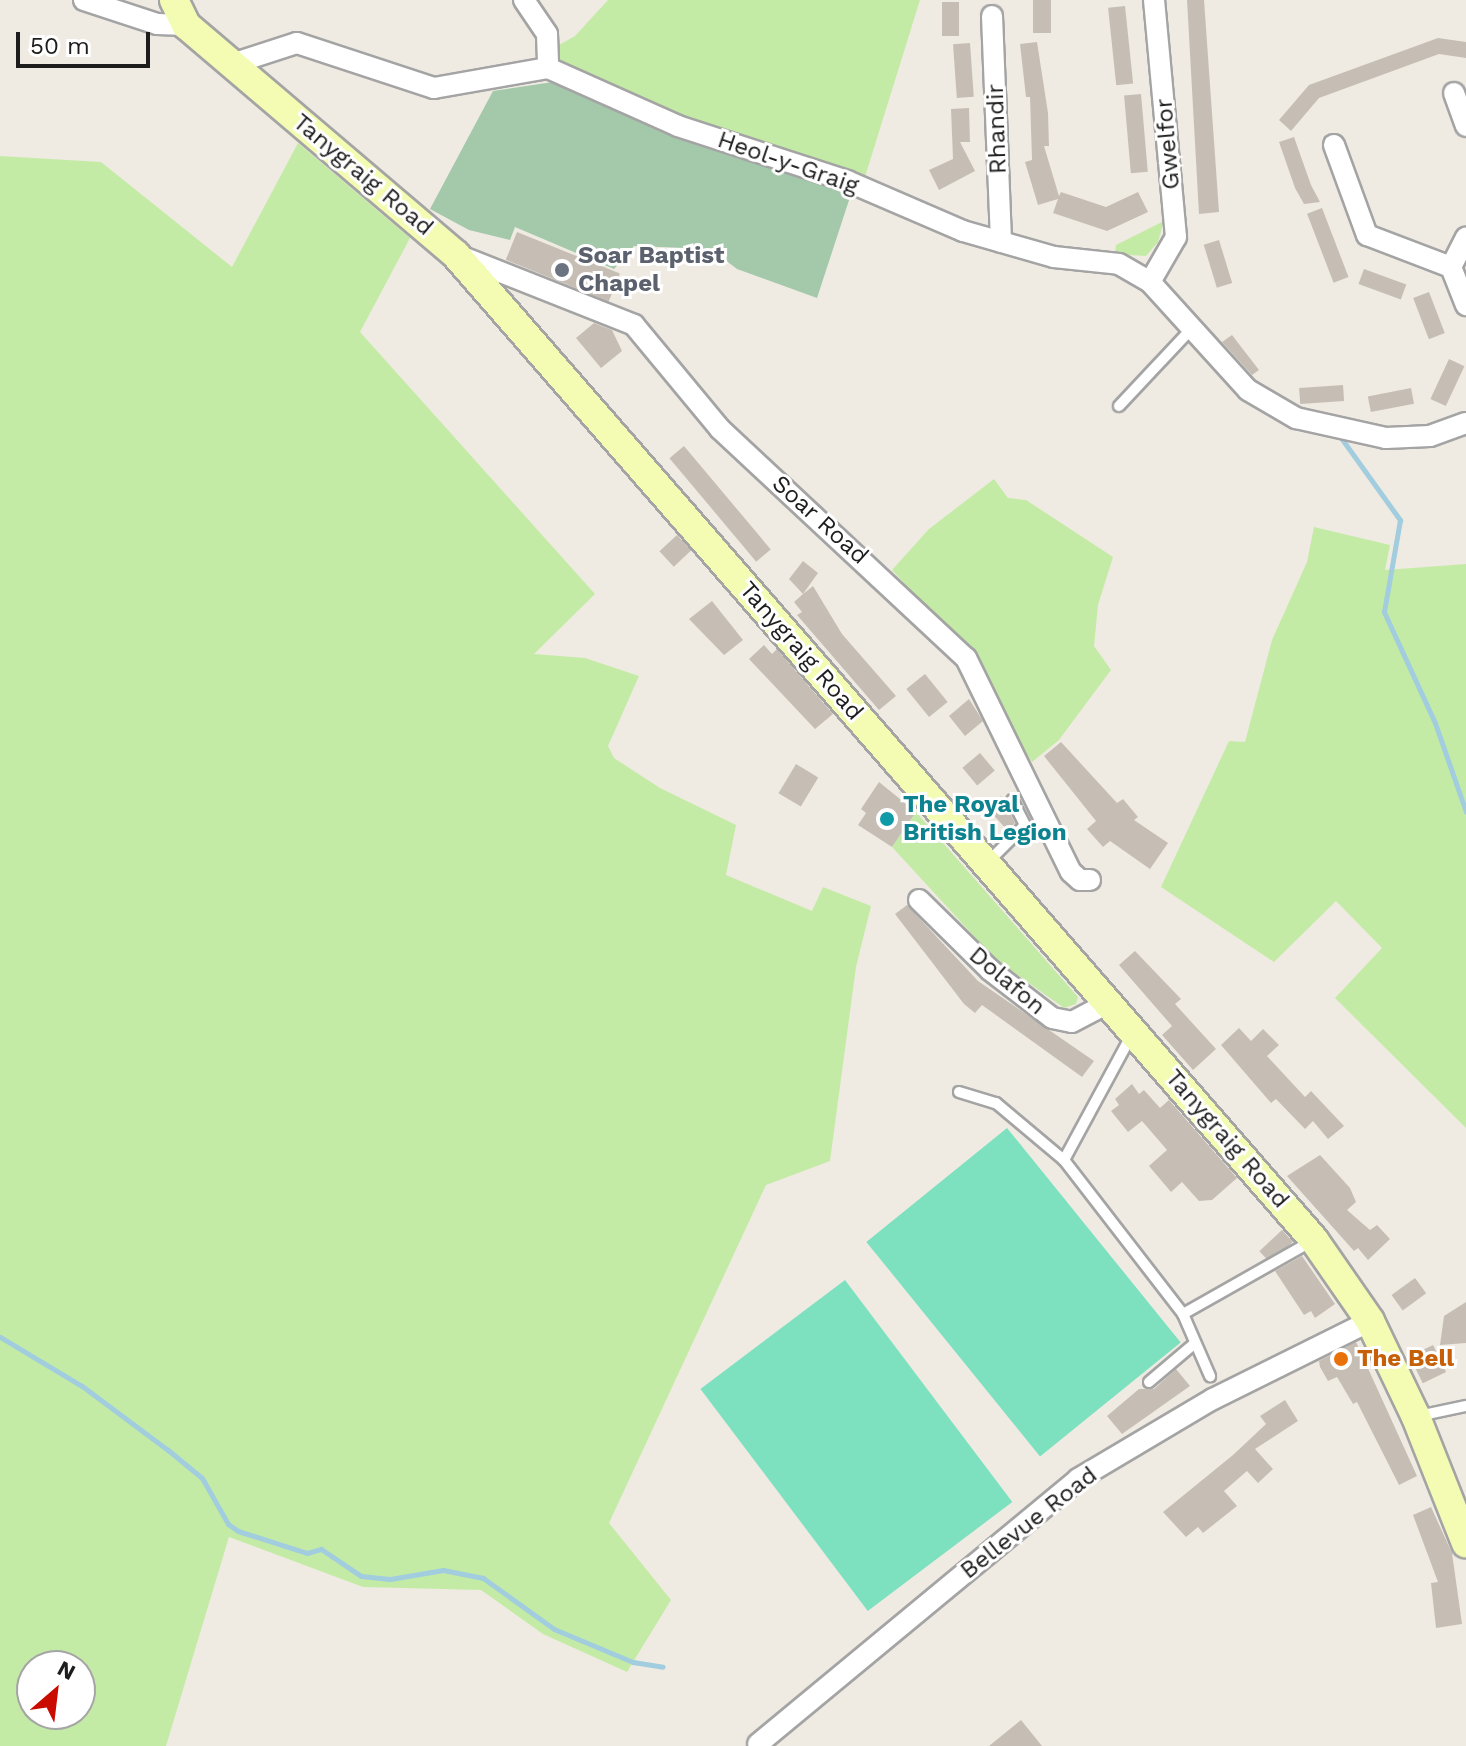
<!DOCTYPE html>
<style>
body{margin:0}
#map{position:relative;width:1466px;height:1746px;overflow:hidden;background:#efebe2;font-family:"Work Sans",sans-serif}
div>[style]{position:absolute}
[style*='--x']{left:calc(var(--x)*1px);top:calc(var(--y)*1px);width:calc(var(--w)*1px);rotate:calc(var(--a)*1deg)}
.grass>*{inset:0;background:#c4eba6}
.cemetery>*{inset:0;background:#a3c8aa}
.pitch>*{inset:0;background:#7de1c0;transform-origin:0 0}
.stream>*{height:5px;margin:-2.5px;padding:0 2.5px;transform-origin:2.5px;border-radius:2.5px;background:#a1cdde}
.building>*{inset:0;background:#c6beb5;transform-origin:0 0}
.roads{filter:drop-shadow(2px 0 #a4a4a4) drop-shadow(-2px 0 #a4a4a4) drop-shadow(0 2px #a4a4a4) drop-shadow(0 -2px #a4a4a4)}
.service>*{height:10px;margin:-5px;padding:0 5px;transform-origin:5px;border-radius:5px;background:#fff}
.minor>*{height:20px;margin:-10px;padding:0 10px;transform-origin:10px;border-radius:10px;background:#fff}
.secondary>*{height:28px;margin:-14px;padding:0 14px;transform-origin:14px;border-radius:14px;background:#f4fcb3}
.dots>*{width:22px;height:22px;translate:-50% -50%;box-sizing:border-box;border:4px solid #fff;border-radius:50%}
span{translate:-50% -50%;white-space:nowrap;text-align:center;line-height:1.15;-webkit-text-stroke:6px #fff;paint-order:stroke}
.street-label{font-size:24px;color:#1d1d1d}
.worship-label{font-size:24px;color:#5b616d;font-weight:700}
.left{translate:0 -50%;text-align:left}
.culture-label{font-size:24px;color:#0d838f;font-weight:700}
.food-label{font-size:24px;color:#c56008;font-weight:700}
.north{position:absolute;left:16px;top:1650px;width:80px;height:80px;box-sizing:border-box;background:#fff;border:2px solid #a5a5a5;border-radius:50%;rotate:28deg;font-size:22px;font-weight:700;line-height:32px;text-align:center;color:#1d1d1d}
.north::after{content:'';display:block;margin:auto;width:28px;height:36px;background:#ca0b00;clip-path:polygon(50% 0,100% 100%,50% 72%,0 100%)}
.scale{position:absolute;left:16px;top:32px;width:134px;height:36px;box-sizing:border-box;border:4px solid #1d1d1d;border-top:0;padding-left:10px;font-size:24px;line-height:28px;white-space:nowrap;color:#1d1d1d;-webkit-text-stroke:6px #fff;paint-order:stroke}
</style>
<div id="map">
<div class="grass">
<div style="clip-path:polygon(608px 0,920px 0,864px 180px,680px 117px,555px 63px,552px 49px,575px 36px)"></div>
<div style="clip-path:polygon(evenodd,298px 143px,410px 238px,360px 332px,595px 594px,534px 654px,585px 658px,639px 676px,608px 746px,614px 758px,660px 788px,736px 825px,726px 875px,812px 911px,823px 887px,871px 906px,856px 967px,830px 1161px,766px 1185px,609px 1523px,671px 1600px,627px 1672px,543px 1634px,481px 1590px,363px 1587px,229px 1537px,166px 1746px,0 1746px,0 156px,101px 162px,232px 267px,298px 143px,32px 1666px,80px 1666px,80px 1714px,32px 1714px,32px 1666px)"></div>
<div style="clip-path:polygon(1164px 221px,1158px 242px,1146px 256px,1115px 254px,1116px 245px)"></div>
<div style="clip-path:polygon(994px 479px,1008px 498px,1026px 500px,1113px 557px,1098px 605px,1094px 646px,1111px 670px,1059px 740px,1032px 762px,934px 616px,892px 570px,929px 529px)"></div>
<div style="clip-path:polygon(1314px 527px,1390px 545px,1385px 570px,1466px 564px,1466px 1128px,1335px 998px,1382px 948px,1336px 901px,1274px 962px,1161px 887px,1229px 741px,1245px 742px,1272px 640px,1307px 562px)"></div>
<div style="clip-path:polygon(916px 812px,1078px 997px,1076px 1004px,1064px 1008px,994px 958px,892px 847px)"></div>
</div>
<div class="cemetery">
<div style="clip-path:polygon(553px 82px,679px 134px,852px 191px,817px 298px,737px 269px,711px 249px,634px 246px,614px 269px,515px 227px,510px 240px,469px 230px,430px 209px,493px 91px)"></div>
</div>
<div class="pitch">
<div style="left:1007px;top:1128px;width:276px;height:181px;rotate:51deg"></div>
<div style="left:845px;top:1280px;width:278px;height:181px;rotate:53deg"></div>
</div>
<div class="stream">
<div style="--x:1339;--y:435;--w:105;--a:54.3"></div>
<div style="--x:1400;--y:520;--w:93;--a:99.9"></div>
<div style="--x:1384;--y:612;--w:122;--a:65.3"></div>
<div style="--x:1435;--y:723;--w:94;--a:70.8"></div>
<div style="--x:0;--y:1337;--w:96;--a:30.9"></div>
<div style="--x:82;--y:1386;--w:107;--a:36.7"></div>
<div style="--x:168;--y:1450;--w:44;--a:39.5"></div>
<div style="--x:202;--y:1478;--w:53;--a:60.5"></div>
<div style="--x:228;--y:1524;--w:12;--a:35"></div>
<div style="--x:238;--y:1531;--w:72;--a:17.7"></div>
<div style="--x:307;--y:1553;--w:15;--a:-16"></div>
<div style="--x:321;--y:1549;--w:48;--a:34"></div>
<div style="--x:361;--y:1576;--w:29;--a:6"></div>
<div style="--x:390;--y:1579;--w:54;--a:-9.6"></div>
<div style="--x:443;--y:1570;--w:41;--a:11.3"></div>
<div style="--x:483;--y:1578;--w:87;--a:35.7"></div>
<div style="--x:554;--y:1629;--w:86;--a:22.7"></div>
<div style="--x:633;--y:1662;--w:30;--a:9"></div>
</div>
<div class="building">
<div style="left:1033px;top:0;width:18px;height:33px"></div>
<div style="clip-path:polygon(1187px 0,1204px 0,1219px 212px,1199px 214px)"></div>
<div style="left:942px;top:2px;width:17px;height:34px"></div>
<div style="left:1125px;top:6px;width:78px;height:17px;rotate:84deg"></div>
<div style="clip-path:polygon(1438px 38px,1466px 42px,1466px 58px,1439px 54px,1319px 98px,1291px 131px,1279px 120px,1309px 85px)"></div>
<div style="clip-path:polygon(1037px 42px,1048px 113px,1049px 146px,1044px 146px,1059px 196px,1061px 192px,1106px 207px,1138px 192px,1148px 212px,1107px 231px,1053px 213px,1058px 199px,1038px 205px,1025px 162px,1032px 160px,1030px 97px,1026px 97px,1020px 44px)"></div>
<div style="left:970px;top:43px;width:54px;height:17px;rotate:86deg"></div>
<div style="left:1141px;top:94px;width:78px;height:17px;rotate:85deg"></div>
<div style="clip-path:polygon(969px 108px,970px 142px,960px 142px,975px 171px,939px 190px,929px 170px,953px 159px,951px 109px)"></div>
<div style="clip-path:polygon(1294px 137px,1311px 185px,1320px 202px,1304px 204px,1295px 188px,1279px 142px)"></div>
<div style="left:1322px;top:208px;width:74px;height:16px;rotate:69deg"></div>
<div style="left:517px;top:232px;width:111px;height:30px;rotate:22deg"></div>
<div style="left:1219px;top:240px;width:45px;height:16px;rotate:73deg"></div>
<div style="left:1364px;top:269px;width:45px;height:16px;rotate:20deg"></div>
<div style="left:1429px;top:292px;width:44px;height:17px;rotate:69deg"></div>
<div style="clip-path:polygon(594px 323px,612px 330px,622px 351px,601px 368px,576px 338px)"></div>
<div style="clip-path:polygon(1232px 335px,1259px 370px,1252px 375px,1222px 342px)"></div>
<div style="left:1449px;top:359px;width:17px;height:44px;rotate:25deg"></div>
<div style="left:1343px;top:385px;width:16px;height:44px;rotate:86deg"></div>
<div style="left:1411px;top:388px;width:16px;height:44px;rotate:79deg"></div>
<div style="left:684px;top:446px;width:135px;height:19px;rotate:50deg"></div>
<div style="left:677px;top:535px;width:21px;height:24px;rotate:47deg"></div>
<div style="clip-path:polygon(803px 561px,818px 573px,803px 594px,813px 586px,842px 634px,896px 696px,879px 710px,797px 615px,802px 612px,794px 602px,803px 594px,789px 579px)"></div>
<div style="clip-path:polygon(712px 601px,743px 640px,724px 655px,689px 619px)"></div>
<div style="clip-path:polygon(764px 645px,772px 654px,777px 649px,833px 714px,815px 729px,749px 659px)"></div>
<div style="left:925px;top:674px;width:36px;height:24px;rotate:51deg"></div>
<div style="clip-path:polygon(969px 699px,983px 721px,965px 736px,949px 716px)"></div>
<div style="clip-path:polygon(1061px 742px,1117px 803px,1123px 799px,1138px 817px,1134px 820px,1168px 843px,1150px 869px,1110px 841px,1103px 847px,1087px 829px,1096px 821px,1044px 756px)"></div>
<div style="left:980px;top:753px;width:23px;height:23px;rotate:50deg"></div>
<div style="left:796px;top:764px;width:26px;height:34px;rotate:31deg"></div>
<div style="clip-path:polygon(879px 782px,916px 812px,892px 847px,858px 825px,866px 813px,861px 809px)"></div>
<div style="clip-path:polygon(1001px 796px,1015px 823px,1008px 831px,987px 808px)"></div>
<div style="clip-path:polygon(907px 905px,978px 981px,1094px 1061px,1082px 1077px,982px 1005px,975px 1013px,964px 1004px,895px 914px)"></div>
<div style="clip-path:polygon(1135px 951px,1181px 999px,1175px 1004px,1216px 1049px,1193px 1070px,1162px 1035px,1172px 1026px,1119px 965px)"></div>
<div style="clip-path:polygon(1239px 1028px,1251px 1041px,1263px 1029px,1279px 1045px,1267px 1056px,1305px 1097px,1311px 1091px,1344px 1126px,1328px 1139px,1313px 1121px,1305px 1129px,1276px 1099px,1271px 1103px,1221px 1045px)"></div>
<div style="clip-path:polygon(1132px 1084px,1139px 1094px,1144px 1090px,1160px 1108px,1169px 1100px,1237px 1178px,1212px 1200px,1199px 1201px,1182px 1182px,1171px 1192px,1149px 1166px,1167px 1150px,1142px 1121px,1128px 1132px,1111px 1111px,1119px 1105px,1115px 1099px)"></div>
<div style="clip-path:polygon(1320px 1155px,1350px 1188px,1356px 1202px,1347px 1210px,1370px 1230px,1377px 1225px,1390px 1239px,1368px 1260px,1358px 1248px,1354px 1251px,1287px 1176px)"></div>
<div style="left:1282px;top:1230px;width:16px;height:31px;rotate:47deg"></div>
<div style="clip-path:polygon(1302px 1256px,1335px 1304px,1315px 1318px,1311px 1311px,1304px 1315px,1275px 1271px)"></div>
<div style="left:1415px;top:1278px;width:19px;height:29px;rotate:54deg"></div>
<div style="clip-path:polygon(1466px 1302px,1466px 1343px,1440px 1345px,1444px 1316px)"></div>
<div style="clip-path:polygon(1356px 1342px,1417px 1476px,1399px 1485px,1357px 1402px,1353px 1404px,1337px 1377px,1328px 1381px,1320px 1367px,1319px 1361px)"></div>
<div style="left:1433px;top:1345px;width:30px;height:26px;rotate:64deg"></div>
<div style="clip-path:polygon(1176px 1369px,1190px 1386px,1122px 1434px,1107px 1416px,1139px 1389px,1154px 1389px)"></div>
<div style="clip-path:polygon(1285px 1400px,1298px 1421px,1255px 1449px,1273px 1469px,1258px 1483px,1247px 1471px,1224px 1491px,1237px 1506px,1203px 1533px,1198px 1527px,1186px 1537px,1163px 1512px,1233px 1455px,1266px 1424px,1260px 1416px)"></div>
<div style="clip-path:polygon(1431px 1507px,1452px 1553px,1462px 1624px,1436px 1628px,1431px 1583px,1438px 1582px,1413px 1515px)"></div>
<div style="clip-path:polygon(1021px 1720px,1042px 1746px,989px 1746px)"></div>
</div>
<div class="roads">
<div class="service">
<div style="--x:1119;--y:406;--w:110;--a:-46.8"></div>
<div style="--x:988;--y:862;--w:52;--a:-45"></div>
<div style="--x:1025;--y:825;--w:28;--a:-117"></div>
<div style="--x:959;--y:1092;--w:39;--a:17"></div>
<div style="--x:996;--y:1103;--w:89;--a:40"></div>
<div style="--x:1064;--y:1160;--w:195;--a:52.3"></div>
<div style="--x:1183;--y:1314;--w:148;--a:-29.5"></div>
<div style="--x:1064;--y:1160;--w:143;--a:-61.6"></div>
<div style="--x:1183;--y:1314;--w:68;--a:66.5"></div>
<div style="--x:1149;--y:1382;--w:60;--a:-40.3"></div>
<div style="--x:1418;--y:1416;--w:49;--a:-11.8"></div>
</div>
<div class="minor">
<div style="--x:84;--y:0;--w:77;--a:18.2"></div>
<div style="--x:157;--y:24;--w:29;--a:2"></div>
<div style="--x:524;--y:0;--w:41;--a:55.9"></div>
<div style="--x:547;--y:34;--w:34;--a:88"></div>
<div style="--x:992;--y:16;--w:226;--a:87.7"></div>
<div style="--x:232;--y:64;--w:68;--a:-17.9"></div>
<div style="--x:297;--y:43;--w:144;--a:18.2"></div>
<div style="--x:434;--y:88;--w:116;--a:-10"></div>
<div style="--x:548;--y:68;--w:142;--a:24"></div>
<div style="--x:678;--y:126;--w:178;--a:18"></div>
<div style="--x:847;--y:181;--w:126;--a:23.3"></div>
<div style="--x:963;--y:231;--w:95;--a:15.9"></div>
<div style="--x:1054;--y:257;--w:65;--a:6.1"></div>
<div style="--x:1119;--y:264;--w:36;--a:30"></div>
<div style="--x:1150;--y:282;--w:146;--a:47.8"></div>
<div style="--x:1248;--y:390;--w:56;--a:30.3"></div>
<div style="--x:1296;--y:418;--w:92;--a:12.5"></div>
<div style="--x:1386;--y:438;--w:44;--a:-2.6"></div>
<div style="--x:1430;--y:436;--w:38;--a:-20"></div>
<div style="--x:1454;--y:93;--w:35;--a:70"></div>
<div style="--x:1334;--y:145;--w:96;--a:69.9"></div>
<div style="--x:1367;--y:235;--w:90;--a:20.9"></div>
<div style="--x:1451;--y:267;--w:41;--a:68.5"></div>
<div style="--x:460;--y:256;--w:187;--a:21.6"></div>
<div style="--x:634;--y:325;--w:135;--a:50.4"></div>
<div style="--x:720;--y:429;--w:336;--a:43"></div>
<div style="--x:966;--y:658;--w:238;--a:63.9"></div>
<div style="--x:1071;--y:872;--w:12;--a:42"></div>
<div style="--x:1080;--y:880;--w:10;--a:0"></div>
<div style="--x:1451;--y:267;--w:33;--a:-63"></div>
<div style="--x:1150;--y:282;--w:52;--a:-60"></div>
<div style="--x:1176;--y:237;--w:238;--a:-95.3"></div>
<div style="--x:919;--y:900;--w:100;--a:44.6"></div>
<div style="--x:990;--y:970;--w:78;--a:37.7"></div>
<div style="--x:1052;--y:1018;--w:20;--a:11"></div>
<div style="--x:1072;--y:1022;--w:41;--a:-27.8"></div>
<div style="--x:758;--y:1744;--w:415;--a:-39.6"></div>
<div style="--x:1078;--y:1479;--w:157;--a:-30.7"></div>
<div style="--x:1213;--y:1399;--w:175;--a:-26.4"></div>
</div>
<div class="secondary">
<div style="--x:174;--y:0;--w:28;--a:64"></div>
<div style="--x:186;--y:25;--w:355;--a:40.4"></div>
<div style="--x:456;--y:255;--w:1306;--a:48.94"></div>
<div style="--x:1314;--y:1240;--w:98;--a:55.3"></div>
<div style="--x:1370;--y:1321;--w:106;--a:64.4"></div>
<div style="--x:1416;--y:1417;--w:136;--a:68.4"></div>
</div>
</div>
<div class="dots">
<div style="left:562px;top:270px;background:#6b7280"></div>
<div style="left:887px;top:819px;background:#0f9aa8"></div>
<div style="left:1341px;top:1359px;background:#e8710a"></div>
</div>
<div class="street-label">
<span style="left:997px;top:129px;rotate:-92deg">Rhandir</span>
<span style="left:1168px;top:144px;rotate:-95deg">Gwelfor</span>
<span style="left:788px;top:163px;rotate:19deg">Heol-y-Graig</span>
<span style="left:363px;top:175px;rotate:40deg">Tanygraig Road</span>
<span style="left:820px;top:520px;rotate:42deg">Soar Road</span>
<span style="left:801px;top:651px;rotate:49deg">Tanygraig Road</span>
<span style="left:1007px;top:981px;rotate:40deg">Dolafon</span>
<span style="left:1227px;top:1139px;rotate:49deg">Tanygraig Road</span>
<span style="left:1029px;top:1523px;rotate:-38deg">Bellevue Road</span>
</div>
<div class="worship-label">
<span class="left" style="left:578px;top:270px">Soar Baptist<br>Chapel</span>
</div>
<div class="culture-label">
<span class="left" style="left:903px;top:819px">The Royal<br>British Legion</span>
</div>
<div class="food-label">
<span class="left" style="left:1357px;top:1359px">The Bell</span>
</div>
<div class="north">N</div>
<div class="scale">50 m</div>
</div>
